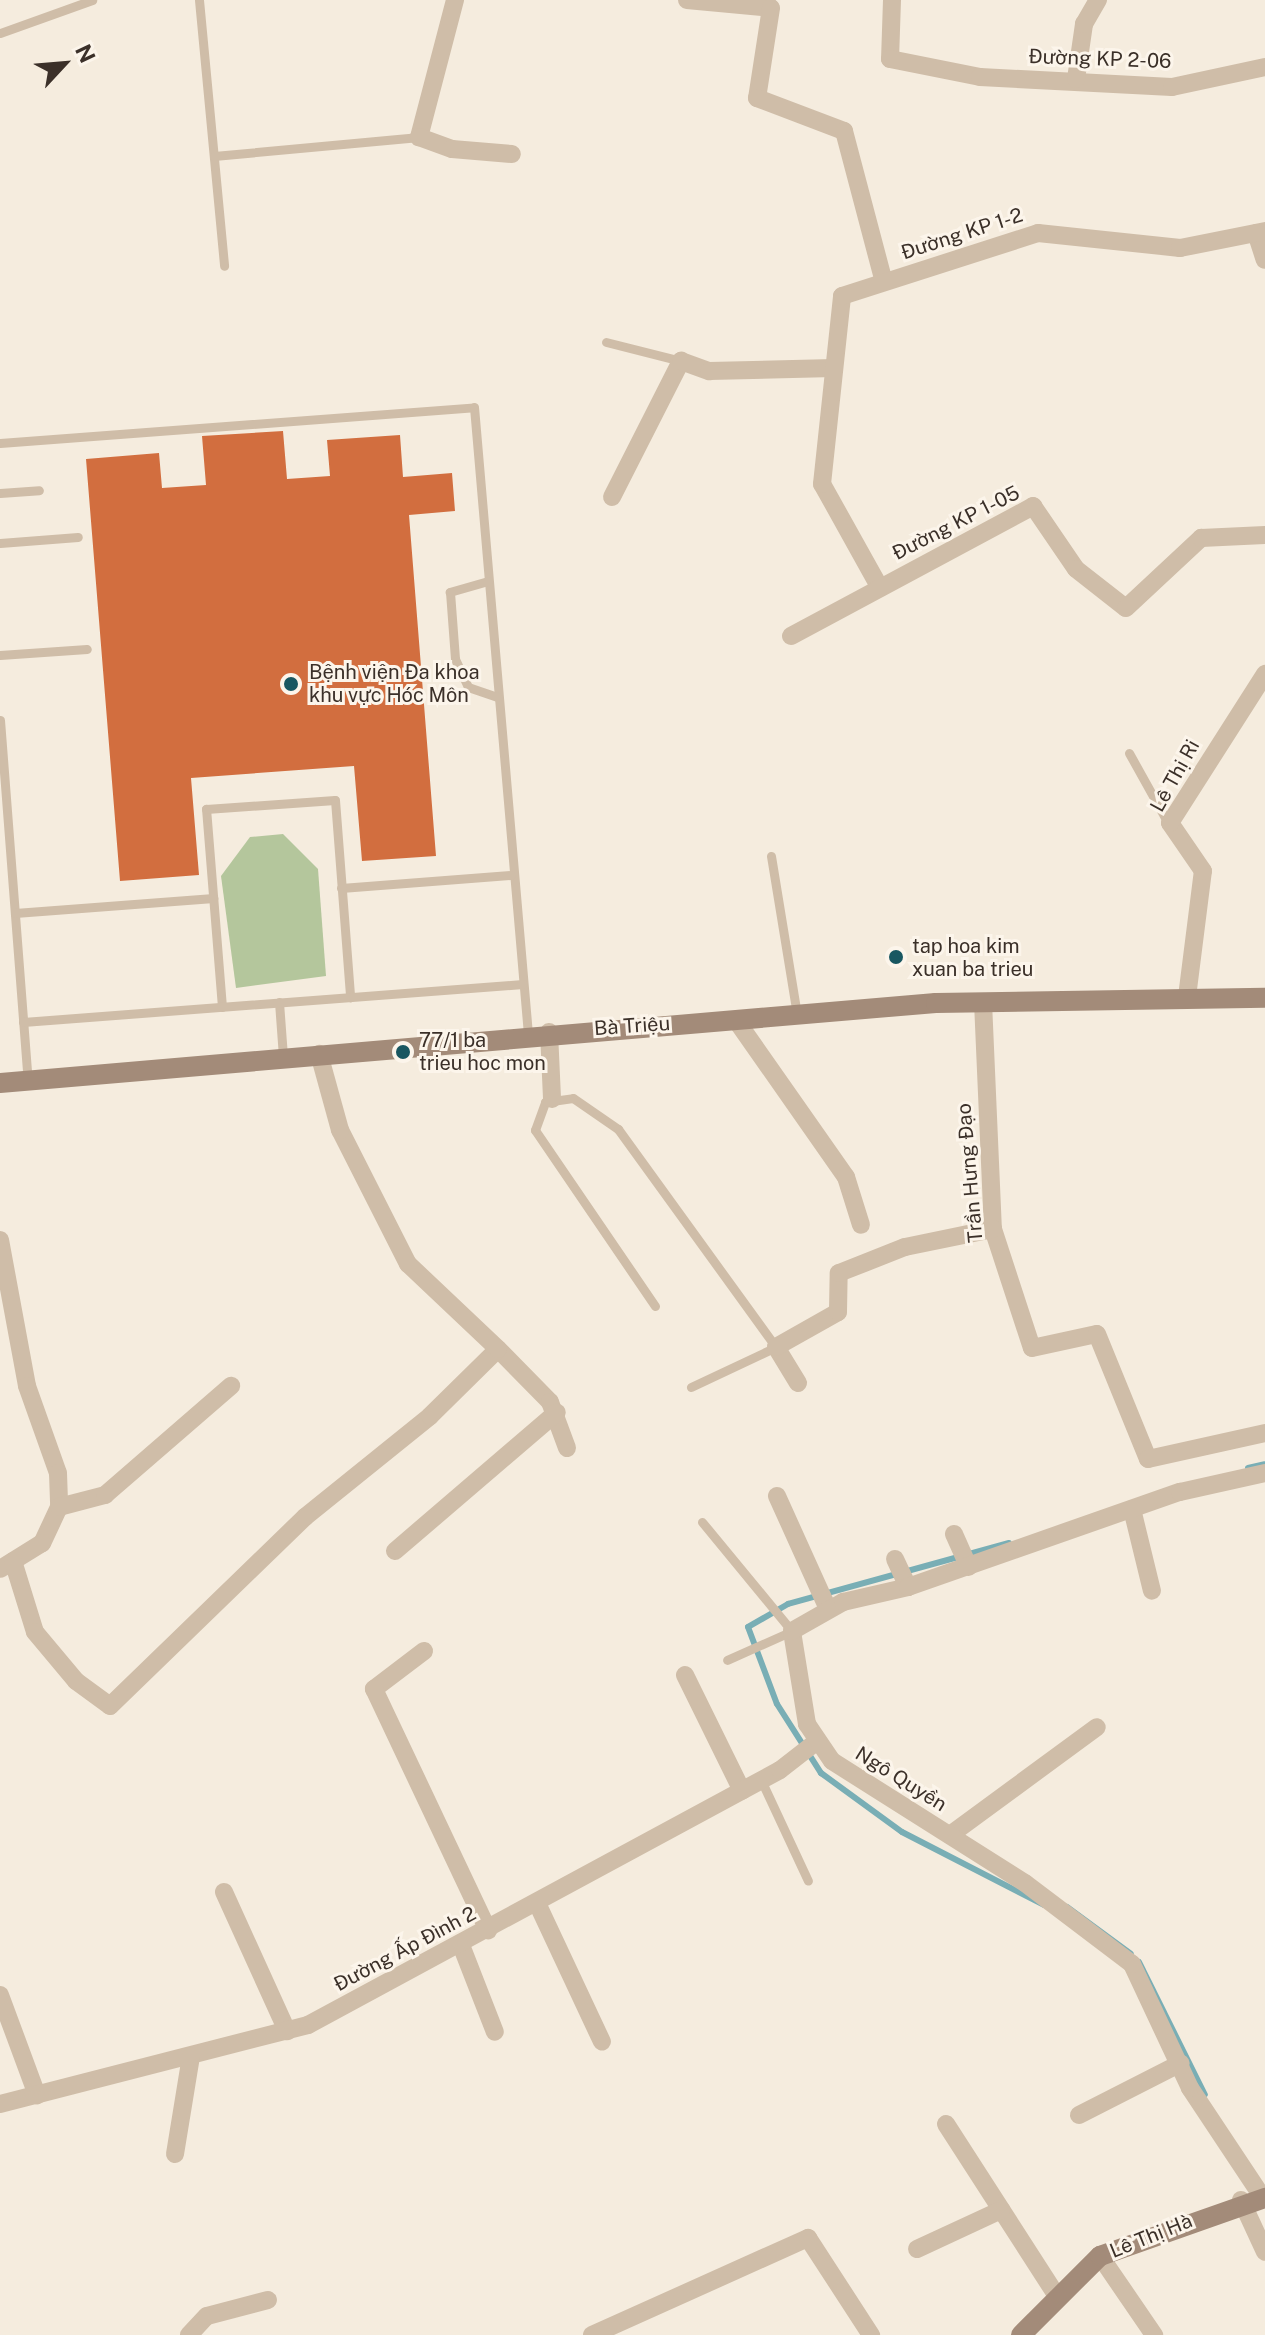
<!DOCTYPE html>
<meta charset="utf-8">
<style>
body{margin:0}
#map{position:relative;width:1265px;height:2335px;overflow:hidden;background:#f5ecde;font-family:"Public Sans",sans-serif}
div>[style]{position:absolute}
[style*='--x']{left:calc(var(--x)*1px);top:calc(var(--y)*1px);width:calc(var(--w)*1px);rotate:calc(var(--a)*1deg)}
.green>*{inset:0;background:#b4c69c}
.stream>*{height:6px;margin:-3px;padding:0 3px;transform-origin:3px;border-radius:3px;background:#79aeb5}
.building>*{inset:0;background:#d26e3f}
.lane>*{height:9px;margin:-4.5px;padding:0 4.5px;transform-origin:4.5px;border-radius:4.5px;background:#cfbda8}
.street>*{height:18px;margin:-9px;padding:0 9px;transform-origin:9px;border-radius:9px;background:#cfbda8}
.secondary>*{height:20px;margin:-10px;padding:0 10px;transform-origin:10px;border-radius:10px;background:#a38b79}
.dots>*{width:22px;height:22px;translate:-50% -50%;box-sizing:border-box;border:4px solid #fcf5eb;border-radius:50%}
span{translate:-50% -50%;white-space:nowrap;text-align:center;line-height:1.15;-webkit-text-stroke:6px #fcf5eb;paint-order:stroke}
.street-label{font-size:20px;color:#3b3029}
.poi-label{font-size:20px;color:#3b3029}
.left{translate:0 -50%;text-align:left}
.north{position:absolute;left:24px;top:24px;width:80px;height:80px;-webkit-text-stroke:6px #fcf5eb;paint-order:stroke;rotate:64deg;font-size:22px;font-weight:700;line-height:32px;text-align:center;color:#3b3029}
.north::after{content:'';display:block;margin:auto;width:28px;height:36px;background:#3b3029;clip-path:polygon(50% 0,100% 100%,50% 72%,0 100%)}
</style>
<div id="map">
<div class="green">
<div style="clip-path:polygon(283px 834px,318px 869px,326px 976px,236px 988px,221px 876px,250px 837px)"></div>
</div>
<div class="stream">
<div style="--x:1248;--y:1468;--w:17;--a:-13"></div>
<div style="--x:1009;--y:1543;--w:229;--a:164.6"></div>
<div style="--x:788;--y:1604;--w:46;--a:150.1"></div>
<div style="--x:748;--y:1627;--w:82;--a:69.4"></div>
<div style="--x:777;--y:1704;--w:82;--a:57.5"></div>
<div style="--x:821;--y:1773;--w:100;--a:36.1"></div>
<div style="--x:902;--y:1832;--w:160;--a:27.2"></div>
<div style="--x:1067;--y:1907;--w:79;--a:36.3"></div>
<div style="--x:1139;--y:1962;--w:148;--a:63.6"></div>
</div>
<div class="building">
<div style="clip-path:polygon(283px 431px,287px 479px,330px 476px,327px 440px,400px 435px,403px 477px,452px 473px,455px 511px,409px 515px,436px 856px,362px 861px,354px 766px,191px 778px,199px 875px,120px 881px,86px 459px,159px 453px,162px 488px,206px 485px,202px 436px)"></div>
</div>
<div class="lane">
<div style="--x:199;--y:0;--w:267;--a:84.6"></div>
<div style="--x:0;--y:33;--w:98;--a:-19.7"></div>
<div style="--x:214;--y:156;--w:206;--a:-5.3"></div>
<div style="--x:606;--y:342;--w:77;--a:14.2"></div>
<div style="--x:0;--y:443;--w:475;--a:-4.3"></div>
<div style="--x:474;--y:407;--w:629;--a:85.08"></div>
<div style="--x:0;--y:493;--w:39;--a:-4"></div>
<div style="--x:0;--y:543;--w:78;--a:-4.4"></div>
<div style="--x:488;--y:581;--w:40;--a:164"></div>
<div style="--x:450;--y:592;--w:67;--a:85.7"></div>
<div style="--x:455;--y:659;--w:31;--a:65"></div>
<div style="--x:468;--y:687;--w:31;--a:19"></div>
<div style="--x:0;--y:655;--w:87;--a:-3.9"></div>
<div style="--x:0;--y:720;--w:361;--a:85.6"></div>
<div style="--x:1129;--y:753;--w:82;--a:60.9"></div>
<div style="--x:771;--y:856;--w:161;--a:80.7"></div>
<div style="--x:341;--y:888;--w:170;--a:-4.4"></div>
<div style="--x:15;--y:913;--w:199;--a:-4.3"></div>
<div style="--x:279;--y:1002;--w:55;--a:85.8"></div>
<div style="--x:222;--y:1007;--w:199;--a:-94.6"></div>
<div style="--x:206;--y:809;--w:129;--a:-4"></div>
<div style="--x:335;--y:800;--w:198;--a:85.6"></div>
<div style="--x:23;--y:1022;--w:501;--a:-4.35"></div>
<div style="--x:655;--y:1306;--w:213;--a:-124.3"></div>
<div style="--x:535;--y:1130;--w:30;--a:-70"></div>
<div style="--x:545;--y:1102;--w:28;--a:-8"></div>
<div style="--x:573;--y:1098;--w:55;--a:34.6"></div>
<div style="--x:618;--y:1129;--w:269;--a:54.1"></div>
<div style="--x:776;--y:1347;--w:94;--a:154.8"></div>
<div style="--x:702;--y:1522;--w:141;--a:50.5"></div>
<div style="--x:792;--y:1631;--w:71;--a:156"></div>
<div style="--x:761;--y:1780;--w:111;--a:65"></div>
</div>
<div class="street">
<div style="--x:455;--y:0;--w:142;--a:104.7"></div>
<div style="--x:419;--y:137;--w:35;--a:20"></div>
<div style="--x:452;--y:149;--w:60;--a:4.8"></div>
<div style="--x:687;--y:0;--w:84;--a:5.4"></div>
<div style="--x:771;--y:8;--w:91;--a:98.8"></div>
<div style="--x:757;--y:98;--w:93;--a:20.8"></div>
<div style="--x:844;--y:131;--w:156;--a:75.2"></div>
<div style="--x:892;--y:0;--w:59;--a:91.9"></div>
<div style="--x:890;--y:59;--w:92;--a:11.3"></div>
<div style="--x:980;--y:77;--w:192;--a:3"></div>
<div style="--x:1172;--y:87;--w:95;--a:-12.1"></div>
<div style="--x:1076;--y:79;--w:56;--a:-81.7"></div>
<div style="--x:1084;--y:24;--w:28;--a:-60"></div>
<div style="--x:1256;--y:233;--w:28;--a:72"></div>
<div style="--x:612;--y:497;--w:153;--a:-63.1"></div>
<div style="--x:681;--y:361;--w:30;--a:20"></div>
<div style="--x:709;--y:371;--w:125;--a:-1.4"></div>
<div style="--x:880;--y:588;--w:119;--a:-119.1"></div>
<div style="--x:822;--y:484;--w:189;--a:-83.9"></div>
<div style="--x:842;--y:296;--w:206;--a:-17.8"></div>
<div style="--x:1038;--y:233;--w:143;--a:6"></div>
<div style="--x:1180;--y:248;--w:87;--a:-11.3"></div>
<div style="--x:791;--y:636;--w:275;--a:-28.2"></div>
<div style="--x:1033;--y:506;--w:76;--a:55.7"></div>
<div style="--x:1076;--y:569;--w:63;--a:38"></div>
<div style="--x:1126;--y:608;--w:103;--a:-43"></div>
<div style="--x:1201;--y:538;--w:64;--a:-2.7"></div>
<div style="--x:1187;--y:997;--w:127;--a:-82.8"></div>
<div style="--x:1203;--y:871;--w:58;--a:-124.5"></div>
<div style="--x:1170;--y:823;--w:177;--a:-57.5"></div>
<div style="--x:983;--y:1002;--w:227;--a:87.5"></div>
<div style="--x:993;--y:1229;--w:125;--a:71.9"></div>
<div style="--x:1032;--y:1348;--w:66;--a:-12.2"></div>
<div style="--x:1097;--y:1334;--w:135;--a:67.8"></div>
<div style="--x:1148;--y:1459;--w:120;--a:-12.5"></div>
<div style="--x:736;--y:1020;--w:192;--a:55"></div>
<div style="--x:846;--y:1177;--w:50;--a:72.6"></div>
<div style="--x:549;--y:1032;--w:67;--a:87.4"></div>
<div style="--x:0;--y:1240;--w:148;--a:79.5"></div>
<div style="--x:27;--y:1386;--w:92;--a:70.4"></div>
<div style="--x:58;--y:1473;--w:34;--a:88"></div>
<div style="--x:59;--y:1507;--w:40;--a:115"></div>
<div style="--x:42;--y:1543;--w:49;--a:148.2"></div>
<div style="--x:498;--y:1349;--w:74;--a:45.5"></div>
<div style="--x:550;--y:1402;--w:49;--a:69.7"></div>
<div style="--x:798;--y:1383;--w:42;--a:-121.4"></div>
<div style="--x:776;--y:1347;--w:71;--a:-29.4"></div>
<div style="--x:838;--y:1312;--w:39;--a:-89"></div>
<div style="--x:839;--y:1273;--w:71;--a:-21.5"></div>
<div style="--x:905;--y:1247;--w:90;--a:-11.6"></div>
<div style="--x:777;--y:1496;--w:124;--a:65.7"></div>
<div style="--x:59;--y:1507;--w:48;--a:-14.6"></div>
<div style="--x:105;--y:1495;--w:167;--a:-40.9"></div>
<div style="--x:1132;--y:1509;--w:84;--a:76.3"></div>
<div style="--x:954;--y:1534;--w:36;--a:66"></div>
<div style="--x:395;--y:1551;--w:213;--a:-40.6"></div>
<div style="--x:895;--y:1559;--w:31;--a:65"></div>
<div style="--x:13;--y:1561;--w:74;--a:72.8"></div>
<div style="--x:35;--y:1632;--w:64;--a:50.1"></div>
<div style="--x:76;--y:1681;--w:42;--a:36.3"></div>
<div style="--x:110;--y:1706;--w:272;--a:-44.1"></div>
<div style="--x:305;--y:1517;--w:161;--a:-38.9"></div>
<div style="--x:430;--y:1416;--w:95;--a:-44.6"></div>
<div style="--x:498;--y:1349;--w:124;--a:-136.6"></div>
<div style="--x:408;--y:1264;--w:150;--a:-116.9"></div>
<div style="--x:340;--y:1130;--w:79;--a:-105.4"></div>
<div style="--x:424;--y:1651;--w:63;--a:142.8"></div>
<div style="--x:374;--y:1689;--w:267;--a:64.7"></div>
<div style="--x:685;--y:1675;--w:129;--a:63.8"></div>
<div style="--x:950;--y:1835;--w:182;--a:-36.3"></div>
<div style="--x:224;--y:1892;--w:153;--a:65.6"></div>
<div style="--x:537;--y:1903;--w:153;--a:64.9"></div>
<div style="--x:461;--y:1945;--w:93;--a:68.7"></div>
<div style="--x:0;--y:1995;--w:107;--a:69.7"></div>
<div style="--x:0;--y:2104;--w:318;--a:-14.4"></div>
<div style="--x:308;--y:2025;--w:536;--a:-28.38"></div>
<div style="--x:780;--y:1770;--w:46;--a:-37.9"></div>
<div style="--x:1079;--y:2115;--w:114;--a:-27"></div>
<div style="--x:946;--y:2124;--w:207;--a:57.2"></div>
<div style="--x:175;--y:2154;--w:99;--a:-80.7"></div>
<div style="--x:1263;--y:2198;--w:132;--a:-123.6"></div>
<div style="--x:1190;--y:2088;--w:137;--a:-115.1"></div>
<div style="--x:1132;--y:1964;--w:134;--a:-142.9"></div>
<div style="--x:1025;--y:1883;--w:228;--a:-147.7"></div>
<div style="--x:832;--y:1761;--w:45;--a:-124"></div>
<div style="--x:807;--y:1724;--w:94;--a:-99.2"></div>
<div style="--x:792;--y:1631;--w:59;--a:-29.6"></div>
<div style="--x:843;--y:1602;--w:67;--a:-13"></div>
<div style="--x:908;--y:1587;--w:288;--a:-19.3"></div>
<div style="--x:1180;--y:1492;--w:87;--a:-12.6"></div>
<div style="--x:1241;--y:2200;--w:57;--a:65.2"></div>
<div style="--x:917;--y:2249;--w:93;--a:-24.9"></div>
<div style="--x:1100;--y:2256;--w:96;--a:55.6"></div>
<div style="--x:189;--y:2335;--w:26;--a:-47"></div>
<div style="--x:207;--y:2316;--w:63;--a:-14.7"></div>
<div style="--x:592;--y:2335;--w:237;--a:-24.2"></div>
<div style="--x:808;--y:2238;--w:116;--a:57"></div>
</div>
<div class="secondary">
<div style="--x:0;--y:1083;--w:939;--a:-4.89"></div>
<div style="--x:936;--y:1003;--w:329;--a:-0.9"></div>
<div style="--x:1021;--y:2335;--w:112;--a:-45"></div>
<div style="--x:1100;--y:2256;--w:175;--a:-19.4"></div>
</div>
<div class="dots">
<div style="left:291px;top:684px;background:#195761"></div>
<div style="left:896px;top:957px;background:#195761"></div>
<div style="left:403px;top:1052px;background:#195761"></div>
</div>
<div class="street-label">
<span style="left:1100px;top:59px;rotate:2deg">Đường KP 2-06</span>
<span style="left:962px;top:234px;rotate:-18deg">Đường KP 1-2</span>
<span style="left:956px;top:523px;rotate:-27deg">Đường KP 1-05</span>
<span style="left:1175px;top:776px;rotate:-61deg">Lê Thị Ri</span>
<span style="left:632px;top:1026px;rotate:-4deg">Bà Triệu</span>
<span style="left:970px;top:1173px;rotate:-95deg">Trần Hưng Đạo</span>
<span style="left:901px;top:1779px;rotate:32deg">Ngô Quyền</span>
<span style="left:405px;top:1949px;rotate:-28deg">Đường Ấp Đình 2</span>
<span style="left:1151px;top:2236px;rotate:-22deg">Lê Thị Hà</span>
</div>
<div class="poi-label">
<span class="left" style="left:309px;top:684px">Bệnh viện Đa khoa<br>khu vực Hóc Môn</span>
<span class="left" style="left:912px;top:958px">tap hoa kim<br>xuan ba trieu</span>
<span class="left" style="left:419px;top:1052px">77/1 ba<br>trieu hoc mon</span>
</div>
<div class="north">N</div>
</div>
